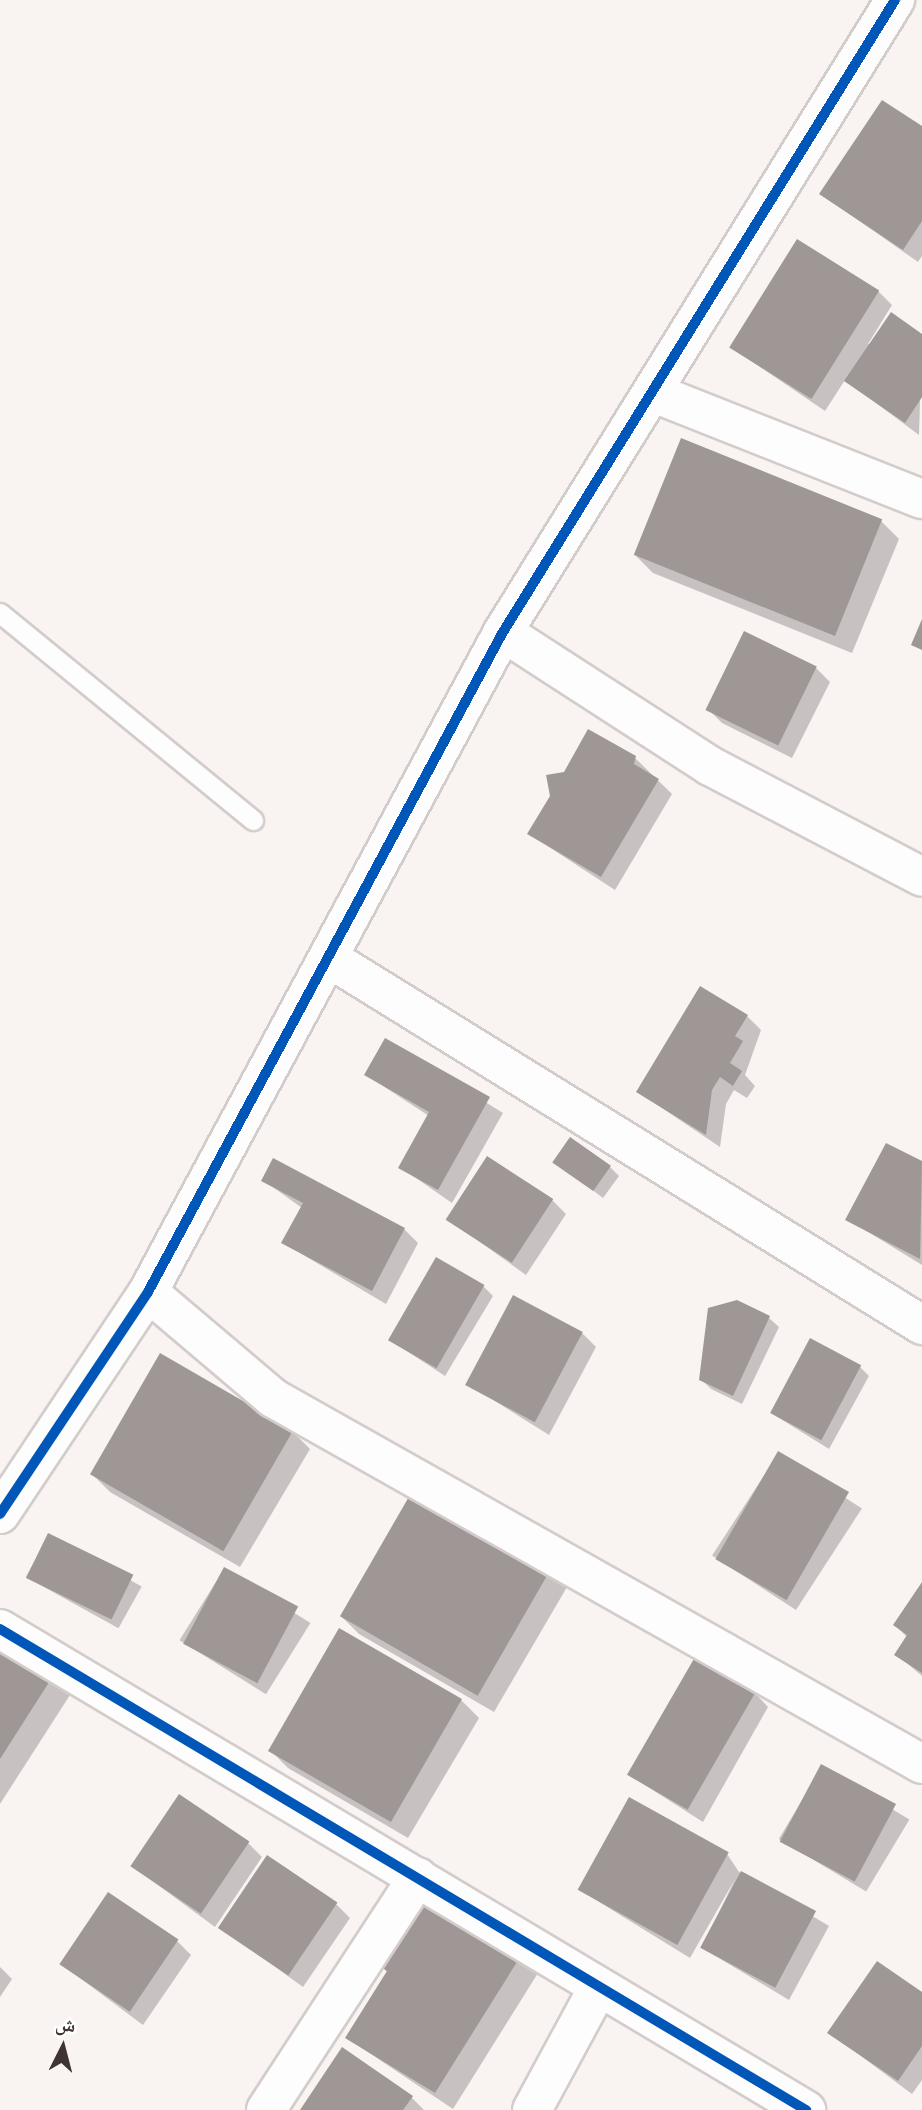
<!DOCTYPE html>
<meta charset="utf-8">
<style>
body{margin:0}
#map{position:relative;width:922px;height:2110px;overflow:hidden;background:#f9f3f2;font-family:Spectral,"Noto Naskh Arabic",serif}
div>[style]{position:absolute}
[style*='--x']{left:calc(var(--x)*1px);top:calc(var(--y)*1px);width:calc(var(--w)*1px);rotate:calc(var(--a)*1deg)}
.shadow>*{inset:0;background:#0003;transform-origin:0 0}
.building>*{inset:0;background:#9e9796;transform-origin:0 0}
.roads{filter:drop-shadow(2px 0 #d4cccb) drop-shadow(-2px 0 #d4cccb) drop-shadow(0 2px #d4cccb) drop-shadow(0 -2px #d4cccb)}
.lane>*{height:19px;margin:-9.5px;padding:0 9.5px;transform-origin:9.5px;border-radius:9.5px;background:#fefdfd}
.street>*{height:38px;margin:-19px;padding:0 19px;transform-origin:19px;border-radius:19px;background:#fefdfd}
.cycleway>*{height:10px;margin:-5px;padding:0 5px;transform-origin:5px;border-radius:5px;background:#0057b8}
span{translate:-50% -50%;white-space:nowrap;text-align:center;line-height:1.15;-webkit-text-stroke:7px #fff;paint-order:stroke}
.north{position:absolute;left:28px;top:2012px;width:70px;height:70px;-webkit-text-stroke:5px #fff;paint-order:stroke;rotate:6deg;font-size:19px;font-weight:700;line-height:28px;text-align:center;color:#3f3432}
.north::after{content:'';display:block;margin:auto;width:24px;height:32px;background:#3f3432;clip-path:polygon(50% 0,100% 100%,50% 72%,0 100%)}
</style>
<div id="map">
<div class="shadow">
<div style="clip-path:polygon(922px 128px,922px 256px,918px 262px,821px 194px)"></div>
<div style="clip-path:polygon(878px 291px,892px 305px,868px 344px,922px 336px,919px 435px,845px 380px,825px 411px,732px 348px)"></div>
<div style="clip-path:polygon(881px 521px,899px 539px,852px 653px,653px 573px,635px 555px)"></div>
<div style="clip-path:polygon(816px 668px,830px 682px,792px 758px,722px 723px,708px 709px)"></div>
<div style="clip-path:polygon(634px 757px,672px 794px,615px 890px,529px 834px)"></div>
<div style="clip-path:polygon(747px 1016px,761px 1030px,745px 1075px,755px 1086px,747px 1098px,734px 1090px,726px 1104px,720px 1147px,638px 1092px)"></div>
<div style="clip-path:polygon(385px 1040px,503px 1113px,452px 1203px,400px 1167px,429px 1116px,366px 1075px)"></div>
<div style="clip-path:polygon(887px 1145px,922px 1163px,922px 1265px,847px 1219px)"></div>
<div style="clip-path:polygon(555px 1162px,610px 1167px,619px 1176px,603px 1198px)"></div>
<div style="clip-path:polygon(263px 1180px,404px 1229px,418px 1243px,386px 1304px,283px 1243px,302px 1208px)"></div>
<div style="clip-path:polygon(552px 1200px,566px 1214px,526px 1275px,448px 1219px)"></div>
<div style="clip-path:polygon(483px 1286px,493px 1296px,445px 1376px,390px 1340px)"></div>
<div style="clip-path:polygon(769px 1318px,779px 1327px,742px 1404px,711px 1389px,701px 1379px)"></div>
<div style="clip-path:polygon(582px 1333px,596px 1347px,549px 1435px,468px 1384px)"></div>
<div style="clip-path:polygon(860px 1367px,869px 1376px,829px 1449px,771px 1413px)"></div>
<div style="clip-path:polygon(292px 1431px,310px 1449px,240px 1567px,110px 1492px,92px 1474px)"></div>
<div style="left:778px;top:1454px;width:100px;height:121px;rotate:33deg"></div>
<div style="left:49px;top:1535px;width:106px;height:48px;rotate:29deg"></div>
<div style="left:224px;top:1569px;width:102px;height:84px;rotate:32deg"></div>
<div style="clip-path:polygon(550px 1569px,567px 1587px,494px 1712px,359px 1634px,341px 1616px)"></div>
<div style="clip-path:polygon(922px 1585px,922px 1676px,896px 1654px,907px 1637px,895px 1625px)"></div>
<div style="clip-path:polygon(0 1644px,70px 1695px,0 1804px)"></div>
<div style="clip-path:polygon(755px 1693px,768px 1707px,703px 1822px,629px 1775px)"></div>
<div style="clip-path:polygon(461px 1700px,479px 1718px,408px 1838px,288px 1768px,270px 1750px)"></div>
<div style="left:822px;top:1767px;width:102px;height:84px;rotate:31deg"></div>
<div style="clip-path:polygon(248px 1843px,262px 1857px,215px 1927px,132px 1866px)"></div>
<div style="clip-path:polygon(727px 1854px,739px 1872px,829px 1926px,789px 2000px,702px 1948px,735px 1879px,690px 1958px,578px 1889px)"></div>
<div style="clip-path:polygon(336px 1904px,350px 1918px,303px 1987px,220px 1927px)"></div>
<div style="clip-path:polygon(177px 1941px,191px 1955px,143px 2025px,61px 1964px)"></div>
<div style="clip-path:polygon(520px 1955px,538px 1973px,453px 2109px,347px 2038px,388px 1973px,376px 1961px)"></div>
<div style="clip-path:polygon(0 1967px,12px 1979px,0 1997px)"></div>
<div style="clip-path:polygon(922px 1994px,922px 2080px,912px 2094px,830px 2033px)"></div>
<div style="clip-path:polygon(411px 2097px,424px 2110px,302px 2110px)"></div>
</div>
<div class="building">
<div style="clip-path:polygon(882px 100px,922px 126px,922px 221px,903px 250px,819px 194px)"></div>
<div style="left:797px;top:239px;width:97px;height:128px;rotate:32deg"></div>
<div style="clip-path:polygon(891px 312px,922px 334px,922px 397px,905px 423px,844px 381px)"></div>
<div style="left:681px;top:438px;width:217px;height:126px;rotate:22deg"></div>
<div style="clip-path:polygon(922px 619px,922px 650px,911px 645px)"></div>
<div style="left:744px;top:631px;width:81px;height:88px;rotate:26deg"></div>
<div style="clip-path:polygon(588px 729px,636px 756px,634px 764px,659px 779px,601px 877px,527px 834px,550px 796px,546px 775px,564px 772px)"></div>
<div style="clip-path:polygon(700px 986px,748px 1015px,735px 1036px,743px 1041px,730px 1063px,742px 1071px,733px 1086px,720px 1077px,712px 1090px,706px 1135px,636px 1092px)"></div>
<div style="clip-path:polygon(385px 1038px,490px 1097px,438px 1190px,398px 1168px,429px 1112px,364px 1075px)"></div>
<div style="left:570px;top:1137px;width:50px;height:31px;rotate:35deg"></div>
<div style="clip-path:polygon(886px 1143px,922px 1161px,920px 1259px,845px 1220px)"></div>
<div style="left:487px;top:1156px;width:79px;height:76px;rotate:33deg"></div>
<div style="clip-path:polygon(273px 1158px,405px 1228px,372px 1291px,281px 1243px,303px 1203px,261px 1181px)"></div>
<div style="left:436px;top:1257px;width:56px;height:96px;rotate:30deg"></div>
<div style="left:513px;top:1295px;width:79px;height:102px;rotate:28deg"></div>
<div style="clip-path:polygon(737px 1300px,770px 1316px,733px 1396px,699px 1380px,708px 1308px)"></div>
<div style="left:810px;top:1338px;width:58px;height:85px;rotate:28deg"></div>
<div style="left:160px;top:1353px;width:154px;height:140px;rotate:30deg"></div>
<div style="left:778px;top:1451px;width:82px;height:125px;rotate:30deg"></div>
<div style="left:414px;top:1488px;width:159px;height:148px;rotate:30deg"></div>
<div style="left:48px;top:1533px;width:95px;height:50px;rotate:26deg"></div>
<div style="left:224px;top:1567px;width:84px;height:87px;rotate:28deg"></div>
<div style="clip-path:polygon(922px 1582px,922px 1673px,894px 1655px,907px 1635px,893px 1625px)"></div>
<div style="left:339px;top:1628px;width:142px;height:142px;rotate:30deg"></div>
<div style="clip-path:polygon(0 1642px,53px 1676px,0 1759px)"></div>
<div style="left:695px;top:1657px;width:70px;height:136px;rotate:30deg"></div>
<div style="left:821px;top:1764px;width:85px;height:88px;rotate:28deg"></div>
<div style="left:179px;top:1794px;width:85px;height:87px;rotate:34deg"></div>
<div style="left:629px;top:1797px;width:114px;height:106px;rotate:29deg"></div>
<div style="left:267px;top:1855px;width:85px;height:88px;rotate:34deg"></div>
<div style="left:741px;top:1871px;width:85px;height:87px;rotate:28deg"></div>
<div style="left:108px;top:1892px;width:85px;height:87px;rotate:34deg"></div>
<div style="clip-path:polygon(418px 1893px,522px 1954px,435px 2093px,345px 2038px,387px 1971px,374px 1961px)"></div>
<div style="clip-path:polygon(877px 1961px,922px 1992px,922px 2046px,898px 2081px,827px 2033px)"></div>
<div style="clip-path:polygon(342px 2047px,413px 2096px,403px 2110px,300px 2110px)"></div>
</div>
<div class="roads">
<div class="lane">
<div style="--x:0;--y:613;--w:327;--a:39.3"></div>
</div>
<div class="street">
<div style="--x:654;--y:393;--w:288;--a:21.6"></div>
<div style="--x:503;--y:632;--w:247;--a:32.9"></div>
<div style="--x:710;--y:766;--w:239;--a:27.6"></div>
<div style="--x:332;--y:960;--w:694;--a:31.74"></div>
<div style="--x:148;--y:1292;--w:164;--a:40.3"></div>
<div style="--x:273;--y:1398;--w:745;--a:29.42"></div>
<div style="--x:0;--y:1514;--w:267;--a:-56.3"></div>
<div style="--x:148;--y:1292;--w:749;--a:-61.73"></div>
<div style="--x:503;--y:632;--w:744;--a:-58.19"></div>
<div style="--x:0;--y:1629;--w:939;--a:30.83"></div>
<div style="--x:266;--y:2110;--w:278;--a:-56.9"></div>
<div style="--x:532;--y:2110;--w:139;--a:-61.6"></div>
</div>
</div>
<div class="cycleway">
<div style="--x:0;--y:1514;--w:267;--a:-56.3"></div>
<div style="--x:148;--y:1292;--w:749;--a:-61.73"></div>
<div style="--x:503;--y:632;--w:744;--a:-58.19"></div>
<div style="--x:0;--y:1629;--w:939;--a:30.83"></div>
</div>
<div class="north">ش</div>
</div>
